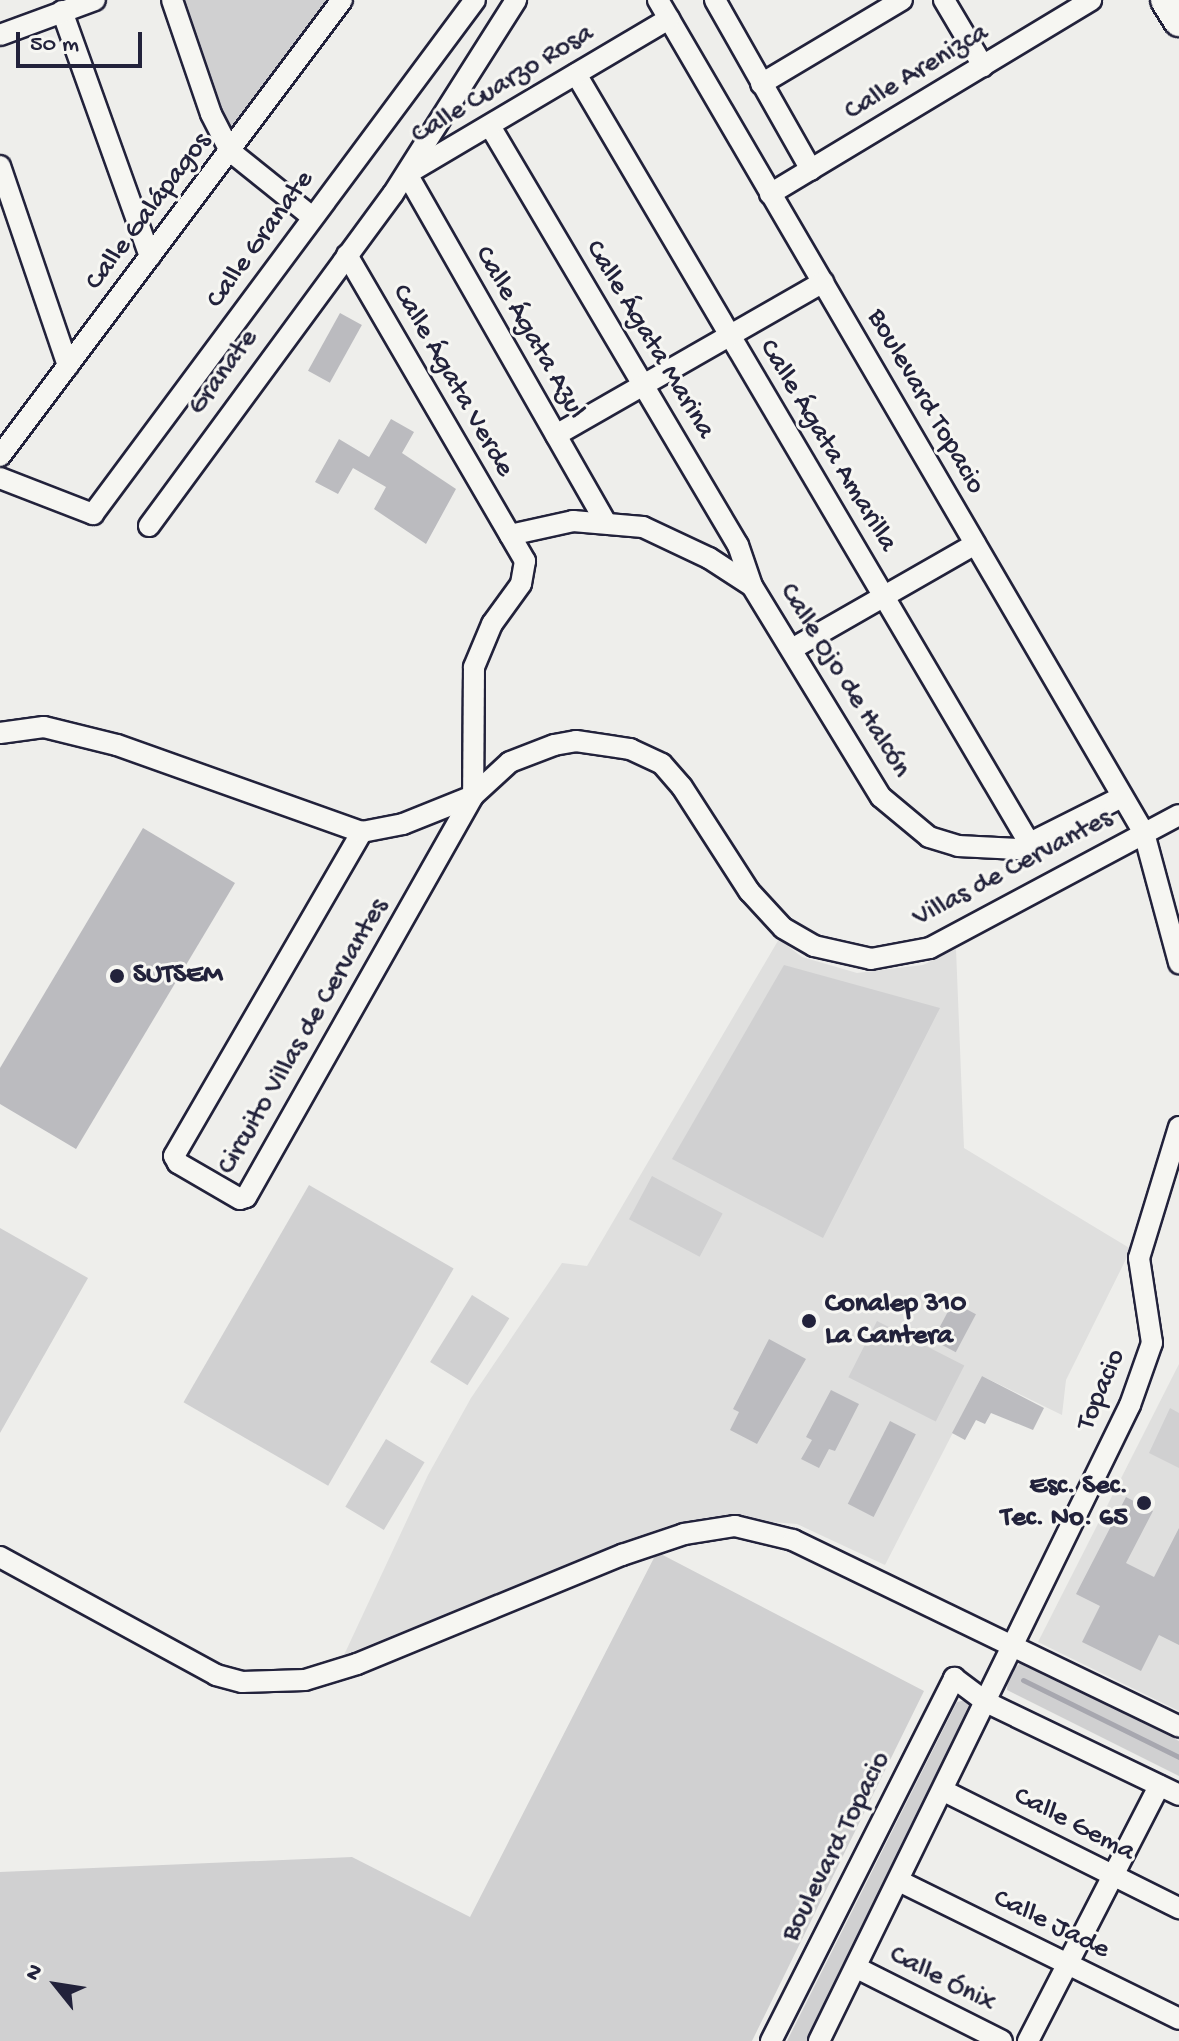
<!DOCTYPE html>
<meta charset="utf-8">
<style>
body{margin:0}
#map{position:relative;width:1179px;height:2041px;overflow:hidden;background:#eeeeeb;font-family:"Gochi Hand",sans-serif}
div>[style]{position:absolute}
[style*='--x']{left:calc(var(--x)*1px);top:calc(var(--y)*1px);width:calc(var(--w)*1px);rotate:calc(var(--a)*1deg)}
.built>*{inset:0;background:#dfdfde}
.green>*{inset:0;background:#d0d0d1;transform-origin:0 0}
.stream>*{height:5px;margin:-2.5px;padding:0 2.5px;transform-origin:2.5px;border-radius:2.5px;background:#a7a7af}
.building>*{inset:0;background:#bbbbbf;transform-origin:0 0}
.roads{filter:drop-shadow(2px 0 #22223b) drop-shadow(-2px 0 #22223b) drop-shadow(0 2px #22223b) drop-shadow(0 -2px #22223b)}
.street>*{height:20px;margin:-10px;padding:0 10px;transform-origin:10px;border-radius:10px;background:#f6f6f2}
.primary>*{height:30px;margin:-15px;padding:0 15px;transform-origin:15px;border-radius:15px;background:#f6f6f2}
.dots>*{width:22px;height:22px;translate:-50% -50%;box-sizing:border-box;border:4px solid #f6f6f2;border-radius:50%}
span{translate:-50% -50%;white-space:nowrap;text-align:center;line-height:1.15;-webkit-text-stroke:6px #f6f6f2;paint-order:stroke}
.street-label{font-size:28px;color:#22223b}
.poi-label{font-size:28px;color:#22223b;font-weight:700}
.left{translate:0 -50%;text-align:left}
.right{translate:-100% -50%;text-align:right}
.north{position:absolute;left:16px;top:1945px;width:80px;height:80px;-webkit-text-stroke:6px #f6f6f2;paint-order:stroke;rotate:300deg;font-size:22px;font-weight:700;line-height:32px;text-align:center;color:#22223b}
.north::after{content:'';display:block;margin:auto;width:28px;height:36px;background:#22223b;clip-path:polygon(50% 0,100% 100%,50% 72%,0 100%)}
.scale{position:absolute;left:16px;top:32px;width:126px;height:36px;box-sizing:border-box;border:4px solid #22223b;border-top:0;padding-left:10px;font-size:24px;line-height:28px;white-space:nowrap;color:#22223b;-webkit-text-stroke:6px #f6f6f2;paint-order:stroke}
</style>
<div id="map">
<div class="built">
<div style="clip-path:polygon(779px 939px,802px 957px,857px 973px,923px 965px,956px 949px,964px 1148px,1131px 1249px,1066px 1380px,1062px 1415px,982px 1376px,885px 1565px,797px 1524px,709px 1517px,667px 1526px,344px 1655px,428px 1475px,471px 1398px,562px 1263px,587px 1266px)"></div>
<div style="clip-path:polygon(1179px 1364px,1179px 1711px,1038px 1642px)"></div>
</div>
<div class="green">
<div style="clip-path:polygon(182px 0,330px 0,233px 131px,227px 131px)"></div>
<div style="clip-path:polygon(784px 965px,940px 1008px,823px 1238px,672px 1159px)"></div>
<div style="left:652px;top:1176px;width:80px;height:49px;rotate:28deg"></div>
<div style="left:309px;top:1185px;width:167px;height:251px;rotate:30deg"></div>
<div style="clip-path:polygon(0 1228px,88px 1278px,0 1433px)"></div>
<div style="left:472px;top:1295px;width:44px;height:79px;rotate:32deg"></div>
<div style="left:877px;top:1321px;width:98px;height:63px;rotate:27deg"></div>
<div style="clip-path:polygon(1170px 1408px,1179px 1413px,1179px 1468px,1149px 1453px)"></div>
<div style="left:386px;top:1439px;width:45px;height:79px;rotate:31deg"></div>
<div style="clip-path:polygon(657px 1552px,924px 1691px,752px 2041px,0 2041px,0 1872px,352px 1857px,470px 1917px)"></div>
<div style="clip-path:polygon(1022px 1662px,1179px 1741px,1179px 1776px,1007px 1690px,1008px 1673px)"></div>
<div style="clip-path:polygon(970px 1699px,973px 1703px,809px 2041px,787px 2041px,957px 1702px)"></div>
</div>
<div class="stream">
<div style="--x:1023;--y:1680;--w:174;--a:26.3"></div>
</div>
<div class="building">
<div style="left:340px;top:313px;width:25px;height:66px;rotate:29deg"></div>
<div style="clip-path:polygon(391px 419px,414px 432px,402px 453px,456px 489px,426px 544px,374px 509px,386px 487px,353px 468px,338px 494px,315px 482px,339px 439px,369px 457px)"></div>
<div style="clip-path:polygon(143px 828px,235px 883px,76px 1149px,0 1104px,0 1068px)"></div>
<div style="left:953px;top:1302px;width:26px;height:43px;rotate:28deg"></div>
<div style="clip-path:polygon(769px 1339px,806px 1359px,757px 1444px,730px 1430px,739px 1412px,733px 1409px)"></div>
<div style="clip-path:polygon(982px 1376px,1044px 1408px,1033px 1430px,991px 1413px,985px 1424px,976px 1420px,965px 1440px,952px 1433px)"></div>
<div style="clip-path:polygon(831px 1390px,859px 1404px,835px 1451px,829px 1449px,819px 1468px,801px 1459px,812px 1440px,806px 1437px)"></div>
<div style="left:890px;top:1421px;width:29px;height:93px;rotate:27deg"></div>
<div style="clip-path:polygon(1126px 1497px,1153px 1511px,1126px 1563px,1154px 1577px,1179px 1528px,1179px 1645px,1159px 1635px,1141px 1671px,1082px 1642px,1100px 1606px,1076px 1594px)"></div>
</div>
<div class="roads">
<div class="street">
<div style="--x:172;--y:0;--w:120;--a:71.1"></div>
<div style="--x:211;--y:114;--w:42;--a:62.8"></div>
<div style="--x:230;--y:151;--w:105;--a:38.8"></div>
<div style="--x:658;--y:0;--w:964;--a:59.74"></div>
<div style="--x:1144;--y:833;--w:135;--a:74.9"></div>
<div style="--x:715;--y:0;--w:195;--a:60.5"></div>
<div style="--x:944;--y:0;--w:77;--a:59.4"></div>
<div style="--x:62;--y:11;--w:261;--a:70.3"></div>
<div style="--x:0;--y:35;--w:101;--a:-20.2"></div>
<div style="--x:576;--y:74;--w:896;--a:59.49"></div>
<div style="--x:761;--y:84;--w:164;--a:-30.8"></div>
<div style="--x:490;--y:126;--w:487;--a:59.4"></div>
<div style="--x:738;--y:545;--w:43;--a:71.1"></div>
<div style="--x:0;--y:166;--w:211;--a:71.2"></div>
<div style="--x:410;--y:172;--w:301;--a:-30.6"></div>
<div style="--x:407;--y:174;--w:398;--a:60.3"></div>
<div style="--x:770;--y:194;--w:375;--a:-31.1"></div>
<div style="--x:347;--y:255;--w:354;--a:59.8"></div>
<div style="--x:525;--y:561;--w:23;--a:100"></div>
<div style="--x:521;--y:584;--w:49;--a:125.9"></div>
<div style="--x:492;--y:624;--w:47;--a:112.7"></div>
<div style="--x:474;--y:667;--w:129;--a:90.4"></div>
<div style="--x:473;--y:796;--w:461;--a:119.5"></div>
<div style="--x:246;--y:1197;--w:6;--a:162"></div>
<div style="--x:240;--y:1199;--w:72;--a:-149.9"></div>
<div style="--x:178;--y:1163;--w:8;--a:-120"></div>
<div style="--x:174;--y:1156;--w:375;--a:-59.9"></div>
<div style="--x:556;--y:435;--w:308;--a:-29.8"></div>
<div style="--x:0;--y:456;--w:570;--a:-53.13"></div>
<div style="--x:0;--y:478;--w:100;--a:21.2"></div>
<div style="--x:93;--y:514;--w:640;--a:-53.38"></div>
<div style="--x:149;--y:526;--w:412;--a:-53.7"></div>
<div style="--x:393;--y:194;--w:230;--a:-57.6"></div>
<div style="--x:510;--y:535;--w:65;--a:-12.5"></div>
<div style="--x:573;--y:521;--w:70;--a:4.9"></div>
<div style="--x:643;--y:527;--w:73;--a:25.2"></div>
<div style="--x:709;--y:558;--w:51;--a:33.1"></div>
<div style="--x:752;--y:586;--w:247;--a:58.6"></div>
<div style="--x:881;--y:797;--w:62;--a:39.8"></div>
<div style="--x:929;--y:837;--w:30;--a:17"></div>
<div style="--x:958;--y:846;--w:60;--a:2.9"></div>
<div style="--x:1018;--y:849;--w:116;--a:-26.6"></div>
<div style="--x:792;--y:649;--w:211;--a:-29.8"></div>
<div style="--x:0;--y:733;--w:44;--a:-7.8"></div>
<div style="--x:44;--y:727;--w:75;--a:13.9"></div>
<div style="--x:117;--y:745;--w:260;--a:19.6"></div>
<div style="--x:362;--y:832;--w:42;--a:-11"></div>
<div style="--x:403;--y:824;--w:75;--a:-21.8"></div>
<div style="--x:473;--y:796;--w:50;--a:-42.6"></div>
<div style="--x:510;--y:762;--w:47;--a:-21.1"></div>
<div style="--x:554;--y:745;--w:22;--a:-10"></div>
<div style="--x:576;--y:741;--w:55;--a:8.4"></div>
<div style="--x:630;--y:749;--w:35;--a:25"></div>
<div style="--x:662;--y:764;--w:30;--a:49"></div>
<div style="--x:682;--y:787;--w:124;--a:57.2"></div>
<div style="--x:749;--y:891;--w:50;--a:47.4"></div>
<div style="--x:783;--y:928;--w:36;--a:30"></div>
<div style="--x:814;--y:946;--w:58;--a:12.8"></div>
<div style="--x:871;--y:959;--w:60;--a:-10.6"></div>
<div style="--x:930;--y:948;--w:282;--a:-28.1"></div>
<div style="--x:0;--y:1557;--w:246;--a:28.6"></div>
<div style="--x:216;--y:1675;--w:27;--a:15"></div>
<div style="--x:242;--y:1682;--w:63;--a:-1.8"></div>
<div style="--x:305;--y:1680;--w:54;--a:-17.1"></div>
<div style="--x:357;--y:1664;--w:287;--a:-22.4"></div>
<div style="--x:622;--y:1555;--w:65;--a:-18.7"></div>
<div style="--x:684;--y:1534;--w:52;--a:-8.9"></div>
<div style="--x:735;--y:1526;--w:60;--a:13.6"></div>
<div style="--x:793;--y:1540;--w:429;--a:25.8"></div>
<div style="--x:944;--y:1791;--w:263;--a:26.5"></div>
<div style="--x:899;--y:1881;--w:312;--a:26.2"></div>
<div style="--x:857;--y:1968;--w:162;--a:26.7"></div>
<div style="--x:771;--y:2041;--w:407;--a:-63.2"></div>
<div style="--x:954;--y:1678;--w:40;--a:37"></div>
<div style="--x:986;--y:1702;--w:214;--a:25.7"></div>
<div style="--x:819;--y:2041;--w:708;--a:-63.94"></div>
<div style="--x:1130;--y:1405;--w:66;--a:-70.5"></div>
<div style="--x:1152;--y:1343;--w:86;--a:-98.7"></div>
<div style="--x:1139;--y:1258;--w:137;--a:-73"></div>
<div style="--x:1028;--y:2041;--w:287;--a:-62.8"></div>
</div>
<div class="primary">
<div style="--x:1166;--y:0;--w:25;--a:58"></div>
</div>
</div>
<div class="dots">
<div style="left:117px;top:976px;background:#22223b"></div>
<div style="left:809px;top:1321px;background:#22223b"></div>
<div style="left:1144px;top:1503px;background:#22223b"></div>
</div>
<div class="street-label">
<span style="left:917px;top:73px;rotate:-31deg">Calle Arenizca</span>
<span style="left:503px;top:85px;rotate:-31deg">Calle Cuarzo Rosa</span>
<span style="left:149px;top:212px;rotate:-53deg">Calle Galápagos</span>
<span style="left:261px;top:240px;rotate:-54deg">Calle Granate</span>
<span style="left:529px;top:333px;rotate:60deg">Calle Ágata Azul</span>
<span style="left:649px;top:340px;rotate:59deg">Calle Ágata Marina</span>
<span style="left:224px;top:373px;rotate:-54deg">Granate</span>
<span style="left:452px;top:381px;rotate:60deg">Calle Ágata Verde</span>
<span style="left:925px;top:402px;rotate:60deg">Boulevard Topacio</span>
<span style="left:827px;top:446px;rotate:59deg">Calle Ágata Amarilla</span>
<span style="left:844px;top:681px;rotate:58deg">Calle Ojo de Halcón</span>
<span style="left:1013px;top:869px;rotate:-28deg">Villas de Cervantes</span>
<span style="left:304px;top:1037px;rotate:-60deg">Circuito Villas de Cervantes</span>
<span style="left:1102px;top:1390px;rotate:-67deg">Topacio</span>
<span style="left:1074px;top:1825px;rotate:27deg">Calle Gema</span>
<span style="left:837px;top:1847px;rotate:-63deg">Boulevard Topacio</span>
<span style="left:1051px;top:1925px;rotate:26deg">Calle Jade</span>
<span style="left:942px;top:1980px;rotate:27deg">Calle Ónix</span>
</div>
<div class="poi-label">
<span class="left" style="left:133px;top:976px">SUTSEM</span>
<span class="left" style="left:825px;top:1321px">Conalep 310<br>La Cantera</span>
<span class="right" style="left:1128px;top:1503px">Esc. Sec.<br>Tec. No. 65</span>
</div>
<div class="north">N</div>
<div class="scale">50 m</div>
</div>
